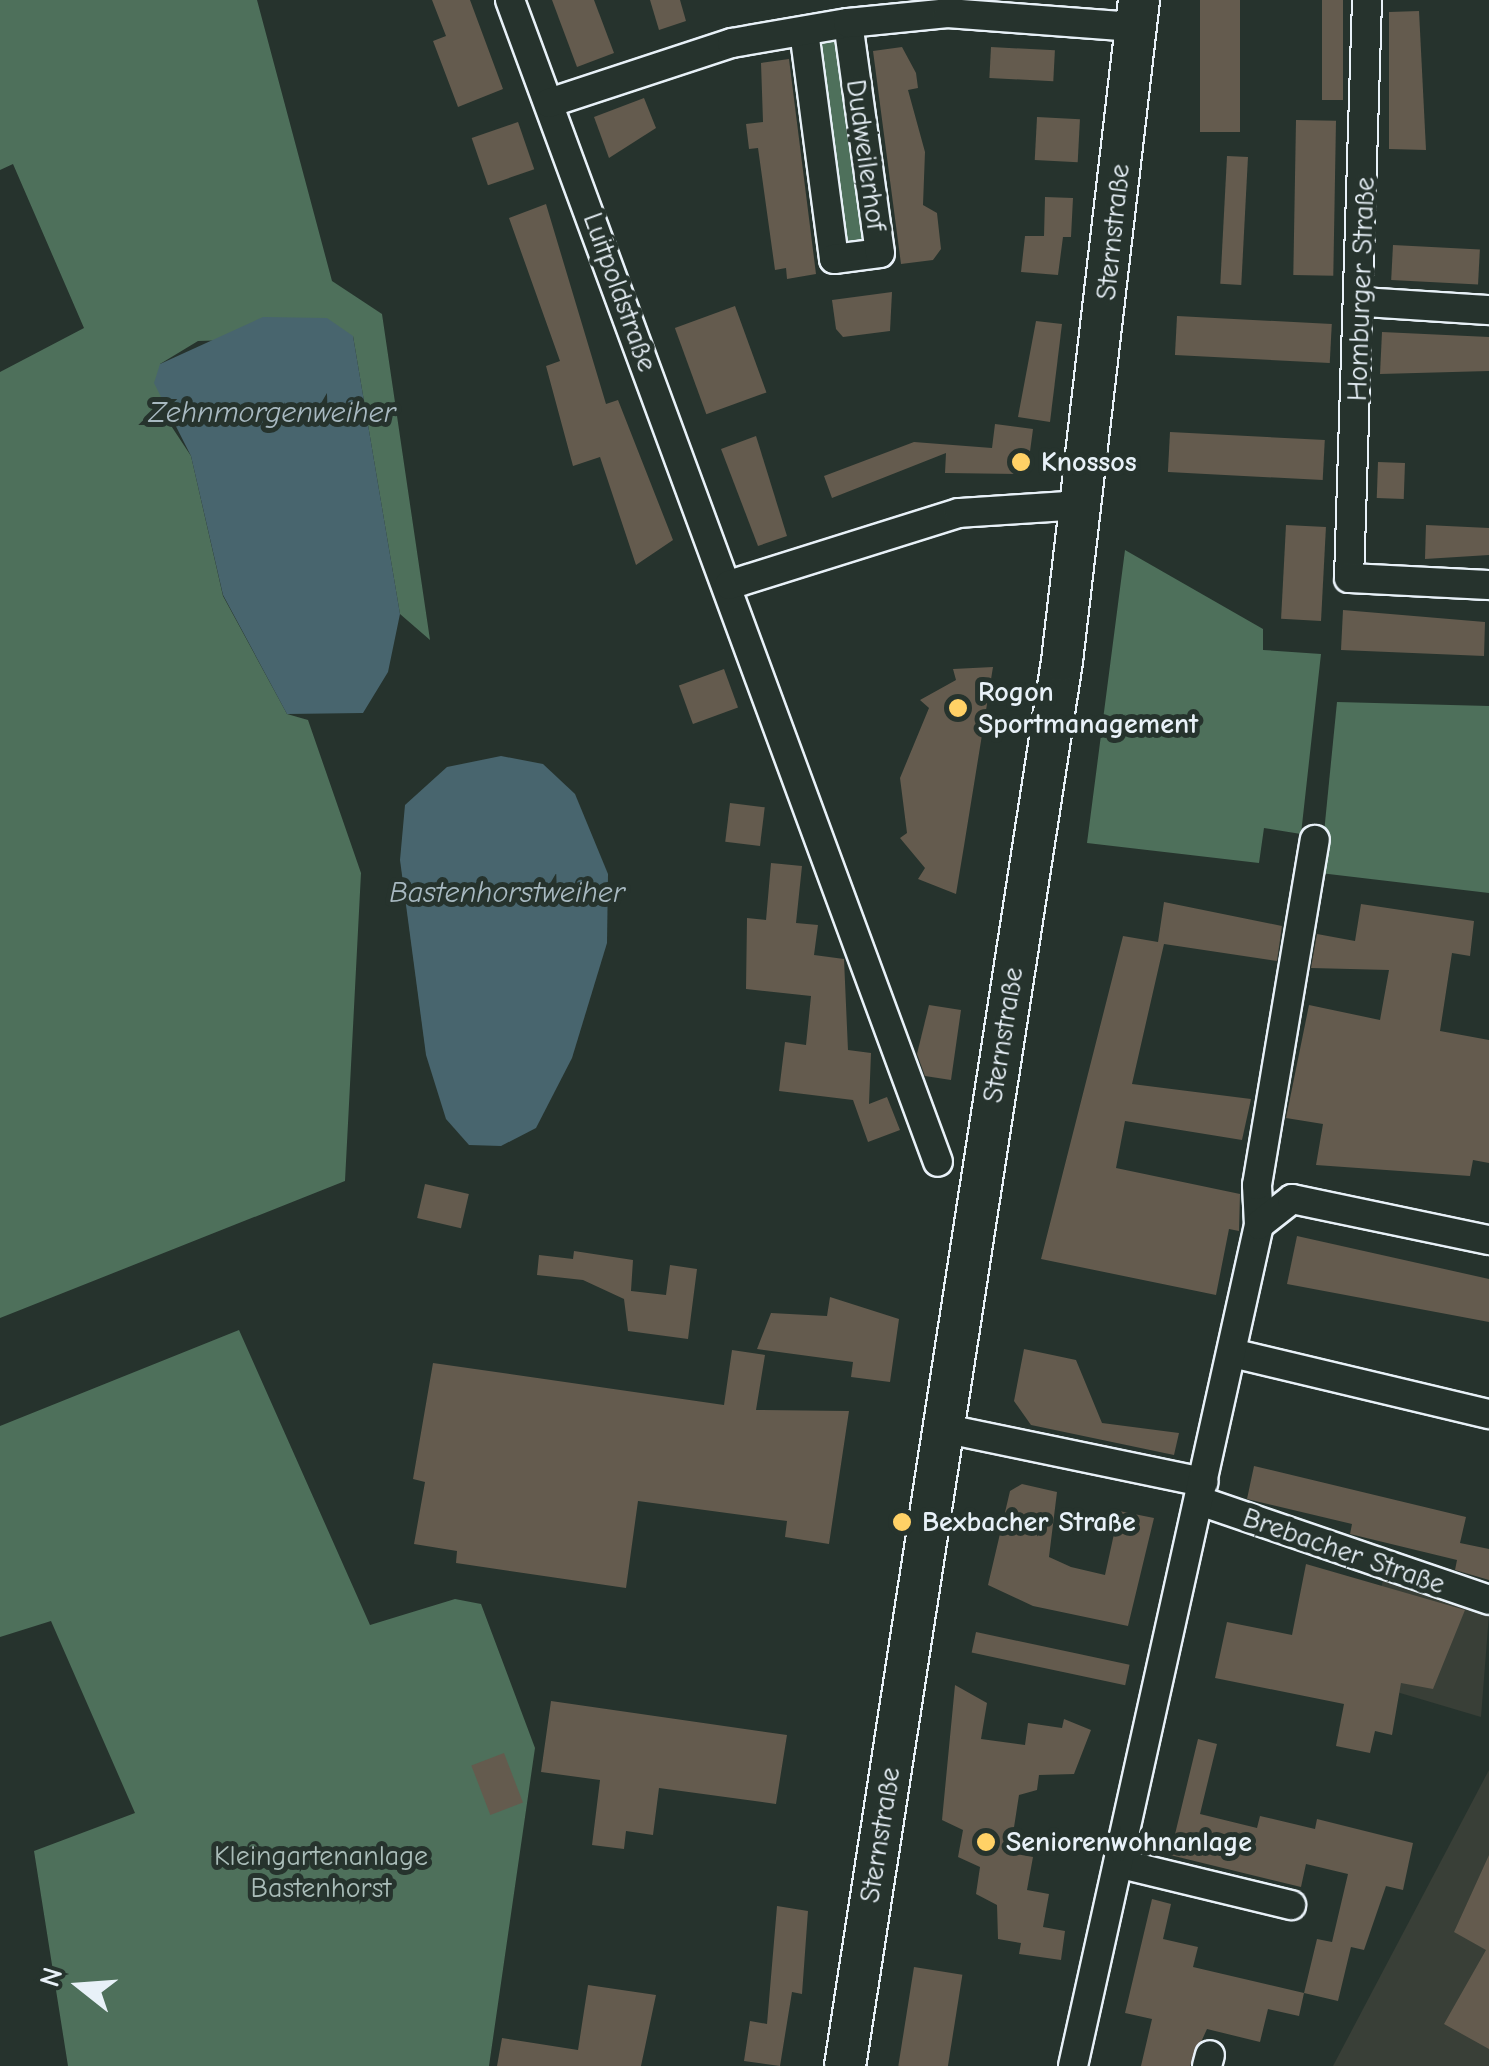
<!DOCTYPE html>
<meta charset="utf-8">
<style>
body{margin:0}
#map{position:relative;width:1489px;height:2066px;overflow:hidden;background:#26332d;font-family:"Comic Neue",sans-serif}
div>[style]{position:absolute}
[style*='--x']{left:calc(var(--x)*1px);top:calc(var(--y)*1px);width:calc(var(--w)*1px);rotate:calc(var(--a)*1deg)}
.built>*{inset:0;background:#393f37}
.green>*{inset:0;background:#4e705b;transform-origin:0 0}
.water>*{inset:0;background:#48656e}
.building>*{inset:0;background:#645b4e;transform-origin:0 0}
.roads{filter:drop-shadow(2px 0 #e8f1f8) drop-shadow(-2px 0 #e8f1f8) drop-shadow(0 2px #e8f1f8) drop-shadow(0 -2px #e8f1f8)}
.minor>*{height:28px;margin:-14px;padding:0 14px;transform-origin:14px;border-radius:14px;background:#26332d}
.secondary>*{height:40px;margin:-20px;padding:0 20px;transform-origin:20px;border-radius:20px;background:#26332d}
.dots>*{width:28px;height:28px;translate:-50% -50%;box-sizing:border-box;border:5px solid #26332d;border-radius:50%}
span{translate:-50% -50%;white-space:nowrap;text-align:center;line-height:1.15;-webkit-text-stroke:10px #26332d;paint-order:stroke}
.street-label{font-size:28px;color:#e8f1f8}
.poi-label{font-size:28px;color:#e8f1f8;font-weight:700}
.left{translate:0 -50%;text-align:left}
.park-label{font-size:28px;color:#aabdb9}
.water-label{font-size:30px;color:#a8b9c1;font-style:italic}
.north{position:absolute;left:30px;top:1936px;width:100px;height:100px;-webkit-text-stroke:8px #26332d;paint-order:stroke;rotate:287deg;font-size:28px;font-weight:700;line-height:40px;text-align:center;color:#e8f1f8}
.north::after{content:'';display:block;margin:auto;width:35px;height:45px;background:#e8f1f8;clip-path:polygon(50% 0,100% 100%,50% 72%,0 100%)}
</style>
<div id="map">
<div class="built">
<div style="clip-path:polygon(1384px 1574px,1489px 1614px,1481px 1717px,1363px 1682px)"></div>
<div style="clip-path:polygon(1489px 1770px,1489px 2066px,1333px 2066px)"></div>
</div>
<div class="green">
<div style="clip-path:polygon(0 0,257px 0,332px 281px,382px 314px,430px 640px,400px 614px,353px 336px,198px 341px,160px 364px,162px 412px,191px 456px,223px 596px,287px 714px,308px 720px,361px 873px,345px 1181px,0 1318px,0 372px,84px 328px,13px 164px,0 170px)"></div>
<div style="left:848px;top:23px;width:232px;height:45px;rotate:82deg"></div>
<div style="clip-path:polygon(1125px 550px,1263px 629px,1263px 650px,1321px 654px,1301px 834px,1264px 828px,1259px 863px,1087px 843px)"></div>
<div style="clip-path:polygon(1337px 702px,1489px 706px,1489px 893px,1320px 873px)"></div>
<div style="clip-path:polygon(239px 1330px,370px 1625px,455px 1599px,481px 1604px,535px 1748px,489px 2066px,68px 2066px,34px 1851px,135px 1813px,51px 1621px,0 1637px,0 1426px)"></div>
</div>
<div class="water">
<div style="clip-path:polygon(263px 317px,327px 318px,353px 336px,400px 614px,388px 672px,363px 713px,287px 714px,223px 595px,191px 456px,154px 383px,160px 364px)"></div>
<div style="clip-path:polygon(501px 756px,543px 764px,575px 794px,608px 874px,607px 943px,572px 1058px,536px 1128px,501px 1146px,469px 1145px,446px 1119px,426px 1055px,400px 860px,405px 805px,447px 767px)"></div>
</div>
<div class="building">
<div style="clip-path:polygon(432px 0,470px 0,503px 89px,458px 107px,433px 41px,446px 36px)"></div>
<div style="clip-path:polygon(552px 0,594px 0,614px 53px,577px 67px)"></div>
<div style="clip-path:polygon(650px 0,680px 0,686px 21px,659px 30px)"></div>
<div style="left:1200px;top:0;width:40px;height:132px"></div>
<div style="left:1322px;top:0;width:21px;height:100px"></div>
<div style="clip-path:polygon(1419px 11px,1426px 150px,1389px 149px,1389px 12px)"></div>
<div style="clip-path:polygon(902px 47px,916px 73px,918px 88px,908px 90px,925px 152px,923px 205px,937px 213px,941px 249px,933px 260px,901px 264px,873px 51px)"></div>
<div style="left:991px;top:47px;width:64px;height:31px;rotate:3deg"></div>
<div style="clip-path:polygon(789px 59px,816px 274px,787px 279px,786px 268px,775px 270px,758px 148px,749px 149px,746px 124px,763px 122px,761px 63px)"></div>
<div style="clip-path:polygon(644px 98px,656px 128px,609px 158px,594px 117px)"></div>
<div style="left:1037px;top:117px;width:43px;height:43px;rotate:3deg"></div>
<div style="left:1296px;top:120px;width:40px;height:155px;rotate:1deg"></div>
<div style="left:518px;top:122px;width:50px;height:49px;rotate:71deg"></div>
<div style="left:1227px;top:156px;width:21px;height:128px;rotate:3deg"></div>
<div style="clip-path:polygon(1045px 197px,1073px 198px,1071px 237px,1063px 237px,1058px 275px,1021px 272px,1025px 236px,1044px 236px)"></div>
<div style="clip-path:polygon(546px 204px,606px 404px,618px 400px,673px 540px,636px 565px,600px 457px,573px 466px,546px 366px,560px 361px,509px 218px)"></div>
<div style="left:1393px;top:245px;width:87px;height:35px;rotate:3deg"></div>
<div style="clip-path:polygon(892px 292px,890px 331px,843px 337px,836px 329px,832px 300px)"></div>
<div style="left:735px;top:306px;width:92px;height:64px;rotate:70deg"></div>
<div style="left:1177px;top:316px;width:155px;height:39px;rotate:3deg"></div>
<div style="clip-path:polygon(1036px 321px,1062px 324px,1050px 422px,1018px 417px)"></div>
<div style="clip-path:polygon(1382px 332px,1489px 337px,1489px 371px,1380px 374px)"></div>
<div style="clip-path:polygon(995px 424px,1033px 429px,1027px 474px,945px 473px,946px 453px,832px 498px,824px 476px,914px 442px,992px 448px)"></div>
<div style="left:1170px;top:432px;width:155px;height:40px;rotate:3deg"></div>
<div style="clip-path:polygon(756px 436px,787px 536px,758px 546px,721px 449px)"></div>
<div style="left:1378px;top:462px;width:27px;height:36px;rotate:2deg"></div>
<div style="left:1286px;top:525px;width:40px;height:94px;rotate:3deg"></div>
<div style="clip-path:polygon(1426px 525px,1489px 528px,1489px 555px,1425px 559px)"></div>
<div style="clip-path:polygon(1343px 610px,1485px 622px,1484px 656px,1341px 650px)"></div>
<div style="clip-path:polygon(993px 667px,964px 846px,956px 894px,918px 879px,925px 868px,900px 838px,907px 833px,900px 778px,929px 708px,920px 700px,956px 680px,953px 669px)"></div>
<div style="left:724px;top:669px;width:41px;height:48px;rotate:70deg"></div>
<div style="left:730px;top:803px;width:35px;height:39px;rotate:7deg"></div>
<div style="clip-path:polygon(771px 863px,802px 866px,796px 923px,818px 925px,814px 955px,844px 959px,848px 1050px,871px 1053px,869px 1104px,887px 1097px,900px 1130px,868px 1142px,853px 1100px,779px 1091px,785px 1042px,806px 1045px,811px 996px,746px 989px,747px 918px,766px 920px)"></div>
<div style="clip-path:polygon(1164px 902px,1282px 926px,1277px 961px,1164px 944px,1132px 1084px,1251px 1099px,1242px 1140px,1125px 1121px,1116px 1168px,1240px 1194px,1239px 1231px,1229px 1229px,1216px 1295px,1041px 1259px,1123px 936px,1158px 942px)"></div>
<div style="clip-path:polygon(1361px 904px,1474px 921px,1470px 956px,1452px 953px,1440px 1031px,1489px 1040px,1489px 1163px,1473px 1160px,1470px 1176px,1316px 1165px,1323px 1124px,1286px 1118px,1309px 1005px,1380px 1020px,1389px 970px,1311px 968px,1317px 934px,1355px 941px)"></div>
<div style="clip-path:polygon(929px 1005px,961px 1010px,951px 1080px,925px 1076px,917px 1054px)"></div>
<div style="left:425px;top:1184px;width:45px;height:35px;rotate:13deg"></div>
<div style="clip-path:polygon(1297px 1236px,1489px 1279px,1489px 1322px,1287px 1284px)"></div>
<div style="clip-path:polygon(574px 1251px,633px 1260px,631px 1291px,666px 1295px,670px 1265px,697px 1269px,688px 1339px,628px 1331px,624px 1299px,583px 1280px,537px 1275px,539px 1255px,573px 1259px)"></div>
<div style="clip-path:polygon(830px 1297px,899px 1319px,890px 1382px,851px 1377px,853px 1362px,757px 1349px,771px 1313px,827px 1316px)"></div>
<div style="clip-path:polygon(1024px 1349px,1076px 1360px,1102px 1423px,1179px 1433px,1174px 1455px,1031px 1425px,1014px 1401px)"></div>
<div style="clip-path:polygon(732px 1350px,765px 1355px,756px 1410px,849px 1411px,829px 1544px,785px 1537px,787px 1521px,638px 1501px,626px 1588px,456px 1563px,457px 1551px,414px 1544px,425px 1482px,413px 1479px,433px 1363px,724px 1405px)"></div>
<div style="clip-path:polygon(1254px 1466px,1466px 1517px,1460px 1543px,1489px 1549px,1489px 1580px,1455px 1570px,1457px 1560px,1350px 1534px,1352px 1524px,1247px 1499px)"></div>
<div style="clip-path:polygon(1022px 1484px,1057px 1492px,1049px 1557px,1071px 1567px,1105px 1575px,1119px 1511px,1154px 1518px,1128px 1626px,1033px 1606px,988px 1585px,1010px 1491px)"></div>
<div style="clip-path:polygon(1306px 1564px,1465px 1610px,1433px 1689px,1401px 1683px,1392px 1735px,1375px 1731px,1370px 1753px,1336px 1746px,1344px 1704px,1215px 1678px,1227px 1622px,1292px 1635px)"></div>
<div style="left:976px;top:1632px;width:157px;height:21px;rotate:12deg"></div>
<div style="clip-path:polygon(955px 1685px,987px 1703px,981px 1739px,1025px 1745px,1028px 1723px,1062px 1728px,1064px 1719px,1091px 1730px,1074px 1774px,1039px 1775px,1037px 1790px,1019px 1795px,1010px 1853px,1033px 1857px,1027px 1890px,1049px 1894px,1043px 1927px,1065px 1931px,1061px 1960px,1019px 1954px,1021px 1943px,998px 1939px,997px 1905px,976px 1894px,980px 1867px,958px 1857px,963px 1830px,942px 1820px)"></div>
<div style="clip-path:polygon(551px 1701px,787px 1735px,776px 1804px,659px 1788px,653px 1835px,626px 1831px,624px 1849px,592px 1845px,600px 1780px,541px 1772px)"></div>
<div style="clip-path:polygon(1198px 1739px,1217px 1744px,1200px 1814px,1257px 1828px,1260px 1816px,1315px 1829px,1317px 1819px,1413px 1843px,1403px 1890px,1386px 1886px,1364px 1950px,1351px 1947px,1338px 2001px,1304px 1993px,1317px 1939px,1332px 1942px,1348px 1874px,1306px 1864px,1301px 1887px,1170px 1855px)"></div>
<div style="left:504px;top:1753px;width:53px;height:35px;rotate:69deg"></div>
<div style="clip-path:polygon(1489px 1855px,1489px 2049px,1444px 2024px,1486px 1950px,1454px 1932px)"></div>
<div style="clip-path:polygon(1152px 1899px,1171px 1904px,1163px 1939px,1198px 1947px,1193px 1967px,1304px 1993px,1299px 2016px,1268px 2009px,1260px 2042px,1207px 2029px,1190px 2066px,1141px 2066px,1152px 2019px,1125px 2013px)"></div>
<div style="clip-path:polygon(777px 1906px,808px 1911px,802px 1994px,792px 1992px,780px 2066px,744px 2061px,750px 2021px,767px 2024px)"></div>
<div style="left:914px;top:1967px;width:49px;height:100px;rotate:9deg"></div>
<div style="clip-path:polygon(588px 1985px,656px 1995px,641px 2066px,497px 2066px,502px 2038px,578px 2050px)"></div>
</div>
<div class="roads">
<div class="minor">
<div style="--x:510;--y:0;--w:1238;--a:69.78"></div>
<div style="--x:1367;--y:0;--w:578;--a:91.78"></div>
<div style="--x:1349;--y:578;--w:140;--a:2.9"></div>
<div style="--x:804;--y:31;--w:230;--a:82.5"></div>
<div style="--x:834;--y:259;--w:46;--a:-7.4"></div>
<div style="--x:880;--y:253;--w:232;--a:-97.9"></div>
<div style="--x:549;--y:103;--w:193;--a:-18.2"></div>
<div style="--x:732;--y:43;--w:118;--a:-9.8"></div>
<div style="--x:848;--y:23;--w:100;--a:-5.7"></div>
<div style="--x:948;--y:13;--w:189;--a:4.3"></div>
<div style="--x:1364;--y:302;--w:125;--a:3.7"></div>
<div style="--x:729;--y:585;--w:241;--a:-17.4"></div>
<div style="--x:959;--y:513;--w:125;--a:-3.7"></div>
<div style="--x:1259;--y:1225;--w:40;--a:-92.9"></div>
<div style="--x:1257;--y:1185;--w:350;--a:-80.5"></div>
<div style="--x:1232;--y:1353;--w:264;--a:13.4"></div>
<div style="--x:942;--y:1428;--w:267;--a:11.7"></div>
<div style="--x:1200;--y:1501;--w:305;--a:18.9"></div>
<div style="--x:1121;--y:1864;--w:175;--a:13.6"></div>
<div style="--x:1073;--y:2066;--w:861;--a:-77.53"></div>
<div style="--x:1259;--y:1225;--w:42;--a:-38.2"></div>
<div style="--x:1292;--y:1199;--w:201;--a:11.8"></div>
<div style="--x:1207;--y:2066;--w:11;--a:-75"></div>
</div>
<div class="secondary">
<div style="--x:845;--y:2066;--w:1422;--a:-81.22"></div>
<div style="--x:1062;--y:661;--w:665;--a:-83.36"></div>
</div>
</div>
<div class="dots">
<div style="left:1021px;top:462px;background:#ffd166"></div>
<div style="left:958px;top:708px;background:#ffd166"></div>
<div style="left:902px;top:1522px;background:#ffd166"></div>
<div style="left:986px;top:1842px;background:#ffd166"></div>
</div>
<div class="street-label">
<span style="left:866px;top:155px;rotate:82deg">Dudweilerhof</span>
<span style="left:1113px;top:232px;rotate:-84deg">Sternstraße</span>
<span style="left:1361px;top:289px;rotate:-88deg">Homburger Straße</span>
<span style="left:620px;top:292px;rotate:70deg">Luitpoldstraße</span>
<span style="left:1003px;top:1035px;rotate:-81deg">Sternstraße</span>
<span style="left:1344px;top:1551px;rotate:19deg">Brebacher Straße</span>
<span style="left:880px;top:1835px;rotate:-81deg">Sternstraße</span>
</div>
<div class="poi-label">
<span class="left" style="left:1041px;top:462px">Knossos</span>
<span class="left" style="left:978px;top:708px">Rogon<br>Sportmanagement</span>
<span class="left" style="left:922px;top:1522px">Bexbacher Straße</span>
<span class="left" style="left:1006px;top:1842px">Seniorenwohnanlage</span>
</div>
<div class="park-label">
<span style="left:321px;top:1872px">Kleingartenanlage<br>Bastenhorst</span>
</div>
<div class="water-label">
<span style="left:272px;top:413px">Zehnmorgenweiher</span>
<span style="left:507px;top:893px">Bastenhorstweiher</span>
</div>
<div class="north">N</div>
</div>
